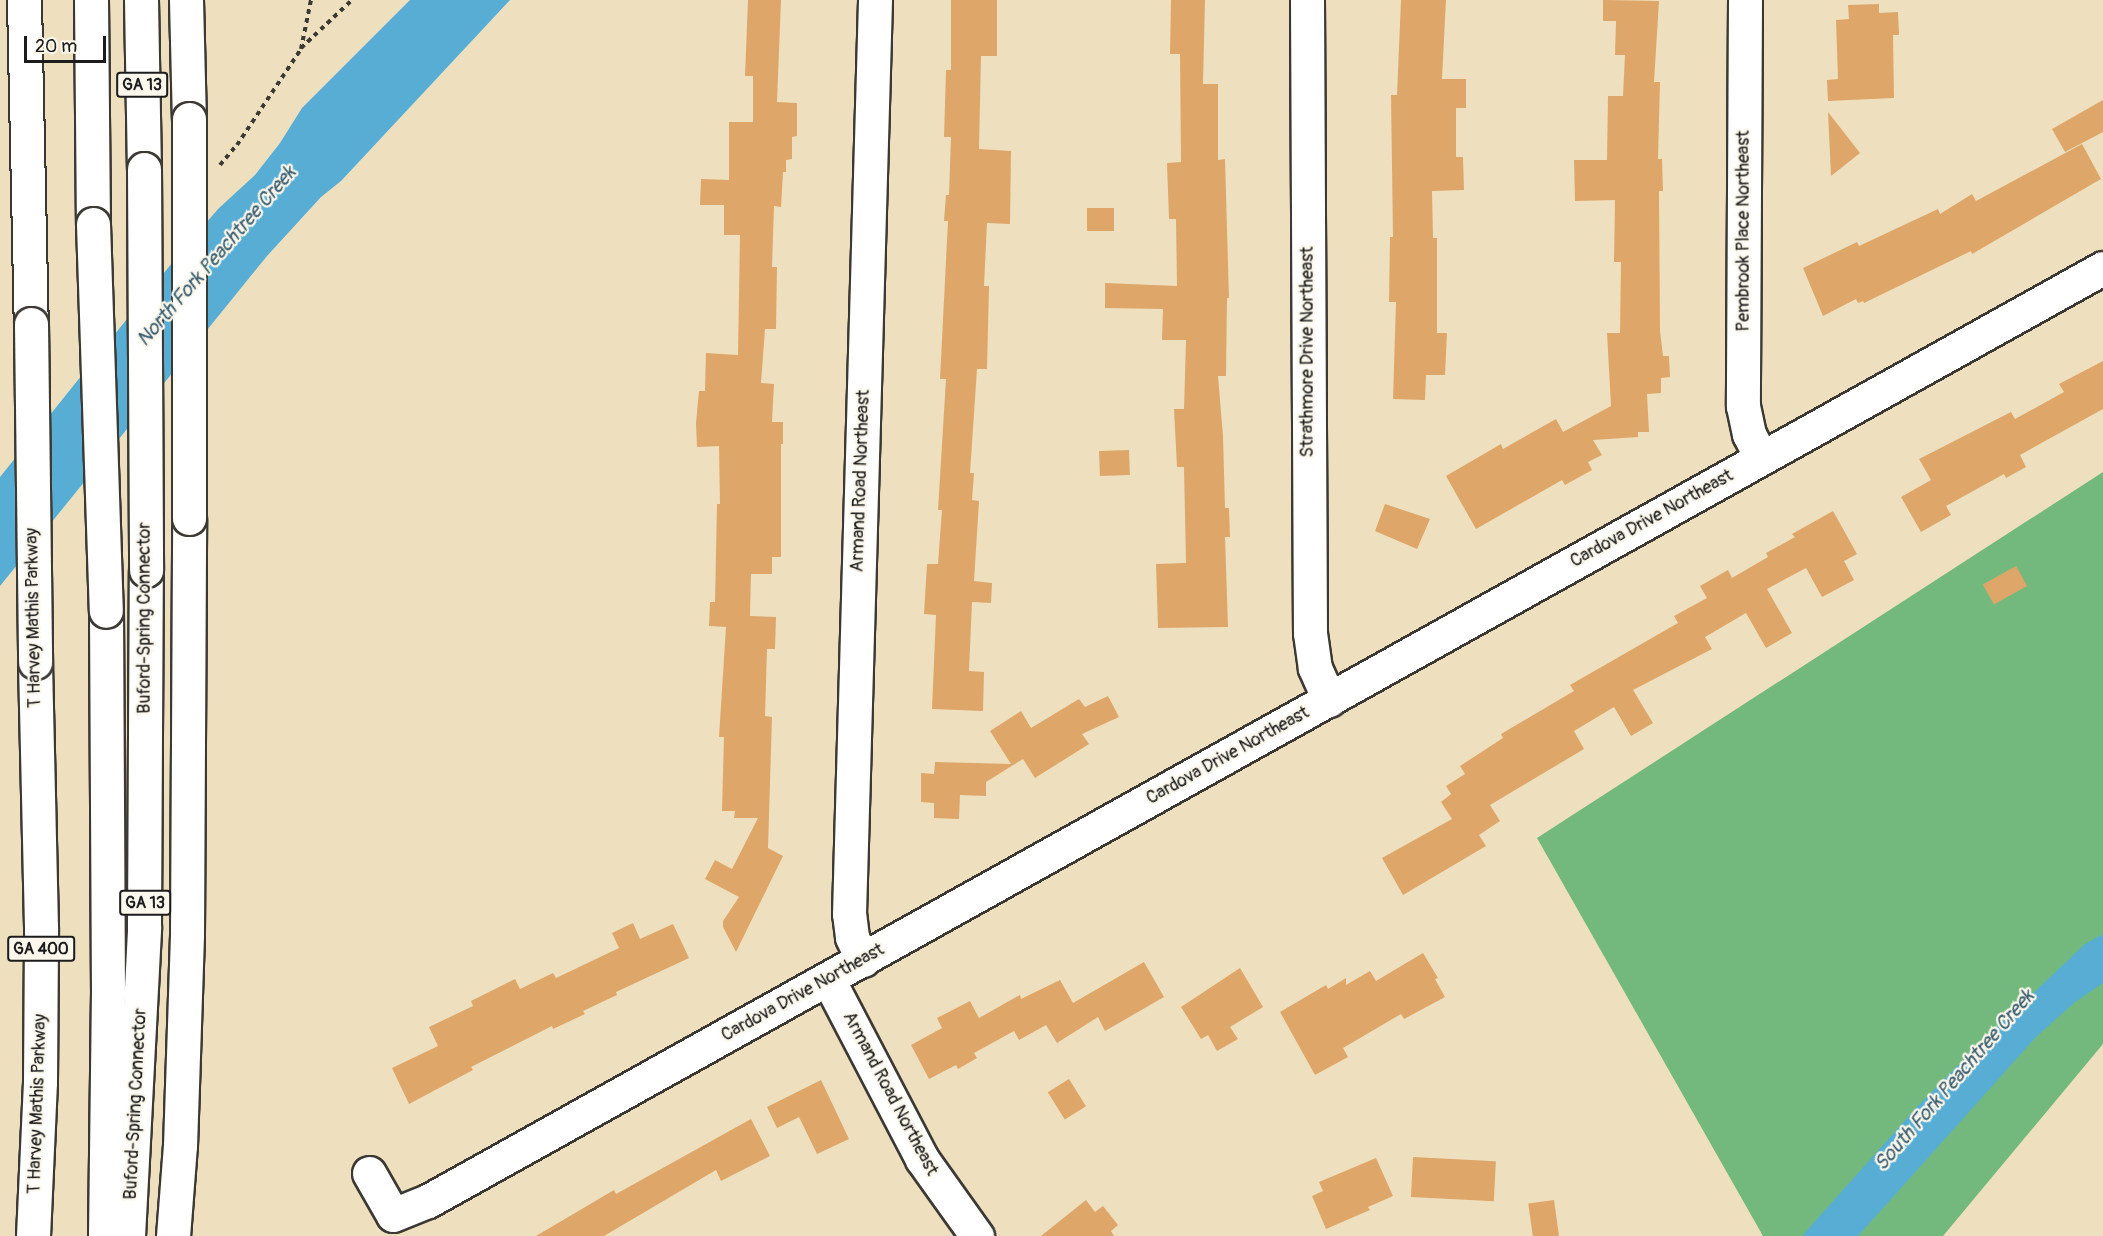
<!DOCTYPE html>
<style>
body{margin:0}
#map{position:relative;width:2103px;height:1236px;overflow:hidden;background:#eee0be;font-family:Pangolin,sans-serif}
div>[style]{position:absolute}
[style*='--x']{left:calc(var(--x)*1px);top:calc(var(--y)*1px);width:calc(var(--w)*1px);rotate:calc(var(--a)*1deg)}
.forest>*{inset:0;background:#73b87d}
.water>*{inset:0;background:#58add4}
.building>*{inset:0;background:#dea668;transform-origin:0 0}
.path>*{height:4px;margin-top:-2px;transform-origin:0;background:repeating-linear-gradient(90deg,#3c3934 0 4.5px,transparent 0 9px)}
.roads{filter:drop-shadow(2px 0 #3c3934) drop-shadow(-2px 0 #3c3934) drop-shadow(0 2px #3c3934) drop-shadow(0 -2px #3c3934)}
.minor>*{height:33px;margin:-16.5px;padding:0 16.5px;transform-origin:16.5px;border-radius:16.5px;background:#fff}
.motorway>*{height:33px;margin:-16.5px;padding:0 16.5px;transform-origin:16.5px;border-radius:16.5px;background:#fff}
.bridges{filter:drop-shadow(2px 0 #3c3934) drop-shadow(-2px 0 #3c3934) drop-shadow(0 2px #3c3934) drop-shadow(0 -2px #3c3934)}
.motorway-bridge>*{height:33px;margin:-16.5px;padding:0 16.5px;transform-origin:16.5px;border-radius:16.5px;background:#fff}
span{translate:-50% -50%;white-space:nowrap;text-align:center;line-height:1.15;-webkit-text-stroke:4.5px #fbf7ec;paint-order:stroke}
.shield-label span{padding:2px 4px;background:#fbf7ec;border:2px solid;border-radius:4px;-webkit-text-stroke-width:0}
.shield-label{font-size:16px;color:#1c1c1c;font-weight:700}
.street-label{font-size:18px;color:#1c1c1c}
.water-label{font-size:20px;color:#375d6f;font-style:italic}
.scale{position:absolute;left:24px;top:36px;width:82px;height:27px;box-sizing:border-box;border:3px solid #1c1c1c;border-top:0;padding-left:8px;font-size:18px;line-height:21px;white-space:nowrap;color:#1c1c1c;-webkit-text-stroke:4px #fbf7ec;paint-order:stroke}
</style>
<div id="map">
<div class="forest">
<div style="clip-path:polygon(2103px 472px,2103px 1044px,1943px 1236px,1763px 1236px,1537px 838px)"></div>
</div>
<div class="water">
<div style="clip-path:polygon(410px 0,510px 0,341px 181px,321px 197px,267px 256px,0 586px,0 477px,176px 258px,218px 209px,255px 175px,280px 143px,302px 108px)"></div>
<div style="clip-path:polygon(2103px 934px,2103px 983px,2075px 1002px,2037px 1036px,1858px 1236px,1802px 1236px,1917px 1107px,1974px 1049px,2085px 944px)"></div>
</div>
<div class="building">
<div style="clip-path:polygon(748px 0,781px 0,777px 102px,797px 103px,797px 136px,792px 137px,792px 159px,786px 160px,786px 172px,783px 172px,781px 207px,774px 206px,772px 267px,777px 267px,776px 329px,765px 329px,761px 383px,774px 384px,772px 422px,783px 422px,783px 444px,781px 444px,781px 557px,772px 557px,772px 574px,751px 574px,750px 616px,776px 617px,775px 649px,767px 649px,765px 716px,772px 717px,768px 848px,783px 856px,736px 952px,723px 927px,723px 921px,739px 897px,705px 879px,715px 860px,732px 869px,758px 818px,734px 818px,735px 811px,722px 811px,724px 737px,719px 737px,726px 627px,709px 626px,710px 602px,715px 602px,717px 504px,720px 504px,719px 446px,697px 447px,696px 423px,699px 391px,705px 391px,706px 353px,738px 355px,740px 235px,724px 235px,724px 205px,700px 205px,701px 179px,729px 180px,729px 122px,753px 122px,753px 76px,745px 76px)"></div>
<div style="clip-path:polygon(951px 0,997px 0,997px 56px,981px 56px,979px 149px,1011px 151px,1010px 224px,987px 223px,984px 286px,989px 286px,987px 369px,977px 369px,970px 473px,974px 473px,972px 500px,979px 501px,974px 581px,992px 583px,991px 603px,972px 602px,969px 671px,984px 672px,983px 711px,932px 709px,936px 615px,924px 614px,927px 564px,938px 564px,942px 510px,938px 510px,946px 379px,940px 379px,948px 221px,944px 221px,946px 195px,949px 195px,951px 137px,944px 137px,946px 70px,951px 70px)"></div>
<div style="clip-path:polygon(1171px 0,1205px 0,1203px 84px,1218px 84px,1218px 160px,1225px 159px,1229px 298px,1227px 298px,1226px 376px,1218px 376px,1223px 436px,1225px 508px,1229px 508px,1230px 537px,1225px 537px,1228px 627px,1158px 628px,1156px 564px,1186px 563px,1184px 467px,1177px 467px,1174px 409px,1184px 409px,1186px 340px,1162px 340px,1163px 309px,1105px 308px,1105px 283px,1177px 286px,1176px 219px,1169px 219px,1167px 163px,1181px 162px,1180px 54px,1170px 54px)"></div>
<div style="clip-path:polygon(1401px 0,1446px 0,1442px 79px,1466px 79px,1466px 108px,1456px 108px,1456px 157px,1463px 157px,1464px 190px,1432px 191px,1433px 238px,1437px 238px,1437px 333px,1447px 333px,1445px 375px,1426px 375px,1425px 400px,1393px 399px,1396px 302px,1389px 302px,1390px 237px,1393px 237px,1391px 95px,1397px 95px)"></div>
<div style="clip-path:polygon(1603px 0,1659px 1px,1654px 82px,1660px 82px,1658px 159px,1662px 159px,1663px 191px,1659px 191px,1660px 331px,1663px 356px,1669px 356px,1670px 377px,1661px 378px,1661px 393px,1647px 394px,1649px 432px,1638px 432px,1638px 437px,1593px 440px,1602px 455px,1588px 462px,1592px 470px,1565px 485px,1562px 480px,1476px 529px,1446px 476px,1501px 444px,1503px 449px,1556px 419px,1563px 432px,1611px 406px,1607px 333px,1620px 333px,1621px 262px,1614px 262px,1615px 200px,1575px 201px,1574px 160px,1607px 160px,1608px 96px,1623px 96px,1625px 55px,1615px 55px,1616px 21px,1603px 21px)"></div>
<div style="clip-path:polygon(1879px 4px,1879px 13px,1898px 12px,1899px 35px,1893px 35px,1894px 98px,1828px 101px,1827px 80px,1838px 79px,1836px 20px,1849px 19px,1848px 5px)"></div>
<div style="clip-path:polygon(2103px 100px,2103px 132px,2065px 152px,2052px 129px)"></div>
<div style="clip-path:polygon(1828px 112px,1860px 153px,1831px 176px)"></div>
<div style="clip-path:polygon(2082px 144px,2101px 179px,1972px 254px,1971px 251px,1864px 303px,1863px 301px,1858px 303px,1856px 299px,1823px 316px,1803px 268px,1857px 242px,1859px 246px,1938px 209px,1940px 214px,1972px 194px,1976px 201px)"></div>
<div style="left:1087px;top:208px;width:27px;height:23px"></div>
<div style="clip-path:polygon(2103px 361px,2103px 409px,2020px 455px,2026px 467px,2006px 478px,2004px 474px,1946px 506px,1951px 515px,1921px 532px,1901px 497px,1931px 480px,1919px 459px,2011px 412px,2015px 419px,2064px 392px,2059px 384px)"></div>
<div style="left:1129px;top:450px;width:25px;height:30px;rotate:88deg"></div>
<div style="clip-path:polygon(1385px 504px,1430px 519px,1417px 549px,1375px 531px)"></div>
<div style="clip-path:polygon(1833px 511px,1857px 554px,1844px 561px,1854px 580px,1822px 597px,1806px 568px,1767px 589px,1792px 633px,1766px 648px,1746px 613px,1705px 637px,1712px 649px,1633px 690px,1653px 723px,1631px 736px,1614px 707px,1574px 731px,1584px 749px,1490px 805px,1500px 821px,1479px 835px,1486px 846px,1403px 895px,1382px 858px,1452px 819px,1441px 802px,1451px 794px,1446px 786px,1465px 774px,1460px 766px,1503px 738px,1501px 734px,1574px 691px,1570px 685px,1678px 623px,1674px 616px,1707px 598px,1700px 586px,1728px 570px,1732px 578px,1768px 557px,1766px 553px,1795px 537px,1792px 534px)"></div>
<div style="left:2016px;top:566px;width:23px;height:38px;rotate:61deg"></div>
<div style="clip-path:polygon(1108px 696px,1119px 717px,1082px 734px,1089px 744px,1035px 778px,1023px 759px,986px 782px,986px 796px,960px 795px,959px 819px,934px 818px,934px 803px,921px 802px,921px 773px,934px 774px,935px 762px,1011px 764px,990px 731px,1021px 711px,1031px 728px,1079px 699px,1085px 707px)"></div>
<div style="clip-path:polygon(633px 923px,640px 939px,673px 924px,689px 958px,616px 992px,617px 995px,583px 1011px,585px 1014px,553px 1029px,552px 1026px,471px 1067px,473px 1070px,409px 1104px,392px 1068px,438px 1046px,429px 1027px,473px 1006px,471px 1001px,515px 979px,520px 989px,553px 973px,556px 978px,619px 948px,612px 933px)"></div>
<div style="clip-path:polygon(1423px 953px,1438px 978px,1435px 979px,1445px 997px,1404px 1019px,1401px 1014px,1343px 1048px,1348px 1057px,1315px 1075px,1280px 1012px,1326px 985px,1328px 989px,1346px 978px,1346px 985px,1370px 971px,1376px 981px)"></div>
<div style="clip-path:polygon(1144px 962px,1164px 997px,1105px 1031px,1098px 1017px,1057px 1043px,1046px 1025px,1019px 1040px,1014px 1031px,974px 1053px,977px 1058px,958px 1069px,956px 1065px,929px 1079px,911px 1045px,942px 1028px,937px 1018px,970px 1001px,979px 1018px,1020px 995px,1021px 999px,1060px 980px,1073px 1003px)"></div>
<div style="clip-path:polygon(1240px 968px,1263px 1007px,1230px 1027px,1238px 1039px,1217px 1051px,1208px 1035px,1201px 1039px,1181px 1007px)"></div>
<div style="left:1069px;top:1079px;width:32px;height:25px;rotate:58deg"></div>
<div style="clip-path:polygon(821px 1080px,849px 1139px,817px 1154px,799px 1117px,777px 1128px,767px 1107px)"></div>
<div style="clip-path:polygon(751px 1119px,770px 1156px,721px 1181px,716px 1170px,604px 1236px,536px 1236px,614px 1190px,616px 1194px)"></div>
<div style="left:1413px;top:1157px;width:83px;height:40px;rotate:3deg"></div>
<div style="clip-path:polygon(1376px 1158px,1393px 1196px,1368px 1207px,1370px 1210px,1326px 1229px,1312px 1196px,1323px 1191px,1319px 1182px)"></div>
<div style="clip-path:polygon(1086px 1200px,1095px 1212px,1103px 1206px,1118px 1225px,1111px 1231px,1114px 1236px,1041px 1236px)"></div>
<div style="left:1554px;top:1200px;width:36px;height:26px;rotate:82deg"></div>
</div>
<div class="path">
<div style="--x:301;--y:48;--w:70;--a:-43.3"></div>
<div style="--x:220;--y:165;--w:26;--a:-50"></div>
<div style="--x:237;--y:145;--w:115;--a:-56.3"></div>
<div style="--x:301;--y:49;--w:50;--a:-78.5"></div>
</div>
<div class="roads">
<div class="minor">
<div style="--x:1307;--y:0;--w:633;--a:89.73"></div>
<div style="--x:1310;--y:633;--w:35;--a:82"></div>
<div style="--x:1315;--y:668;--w:35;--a:66"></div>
<div style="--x:1745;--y:0;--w:406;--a:90.3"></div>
<div style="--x:1743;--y:406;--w:29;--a:78"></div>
<div style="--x:1749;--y:434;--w:27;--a:63"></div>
<div style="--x:863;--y:960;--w:25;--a:-116"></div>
<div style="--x:852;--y:937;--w:23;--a:-97"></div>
<div style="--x:849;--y:914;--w:914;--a:-88.37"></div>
<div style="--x:828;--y:979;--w:203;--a:62.4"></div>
<div style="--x:922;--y:1159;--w:95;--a:54.5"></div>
<div style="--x:369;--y:1173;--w:48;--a:60.3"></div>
<div style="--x:393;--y:1215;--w:38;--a:-22"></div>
<div style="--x:428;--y:1201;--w:1917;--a:-29.12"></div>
</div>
<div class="motorway">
<div style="--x:24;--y:0;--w:324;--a:88.8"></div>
<div style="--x:91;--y:0;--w:224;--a:89.5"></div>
<div style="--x:141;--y:0;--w:169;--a:89"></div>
<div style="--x:186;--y:0;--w:119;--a:88.6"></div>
<div style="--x:33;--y:1236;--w:154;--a:-87.4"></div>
<div style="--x:40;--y:1082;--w:155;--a:-89.6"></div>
<div style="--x:41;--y:927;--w:265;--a:-91.3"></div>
<div style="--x:105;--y:1236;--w:242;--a:-89.3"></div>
<div style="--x:108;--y:994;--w:383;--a:-90.3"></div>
<div style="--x:128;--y:1236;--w:310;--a:-87"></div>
<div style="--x:144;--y:926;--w:356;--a:-89.7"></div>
<div style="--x:173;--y:1236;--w:90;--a:-85.6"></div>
<div style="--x:180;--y:1146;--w:212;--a:-88.1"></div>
<div style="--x:187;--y:934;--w:416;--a:-89.7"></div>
</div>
</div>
<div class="bridges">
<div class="motorway-bridge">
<div style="--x:144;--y:169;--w:401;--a:89.7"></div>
<div style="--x:93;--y:224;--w:387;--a:88.1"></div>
<div style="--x:31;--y:324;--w:338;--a:89.3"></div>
<div style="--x:189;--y:518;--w:399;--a:-90"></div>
</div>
</div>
<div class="shield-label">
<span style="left:142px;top:85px">GA 13</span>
<span style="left:145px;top:903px">GA 13</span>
<span style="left:41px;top:949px">GA 400</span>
</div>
<div class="street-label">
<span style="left:1744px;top:231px;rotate:-90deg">Pembrook Place Northeast</span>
<span style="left:1308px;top:352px;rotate:-90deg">Strathmore Drive Northeast</span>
<span style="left:861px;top:481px;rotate:-88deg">Armand Road Northeast</span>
<span style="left:1652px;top:519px;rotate:-29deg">Cardova Drive Northeast</span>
<span style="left:34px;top:618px;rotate:-91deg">T Harvey Mathis Parkway</span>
<span style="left:145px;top:618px;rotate:-90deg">Buford-Spring Connector</span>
<span style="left:1228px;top:756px;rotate:-29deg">Cardova Drive Northeast</span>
<span style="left:803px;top:993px;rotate:-29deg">Cardova Drive Northeast</span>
<span style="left:890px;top:1094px;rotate:62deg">Armand Road Northeast</span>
<span style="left:38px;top:1104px;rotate:-88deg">T Harvey Mathis Parkway</span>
<span style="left:136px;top:1104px;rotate:-87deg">Buford-Spring Connector</span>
</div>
<div class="water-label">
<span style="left:216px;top:256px;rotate:-49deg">North Fork Peachtree Creek</span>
<span style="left:1954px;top:1080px;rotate:-49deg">South Fork Peachtree Creek</span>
</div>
<div class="scale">20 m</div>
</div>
